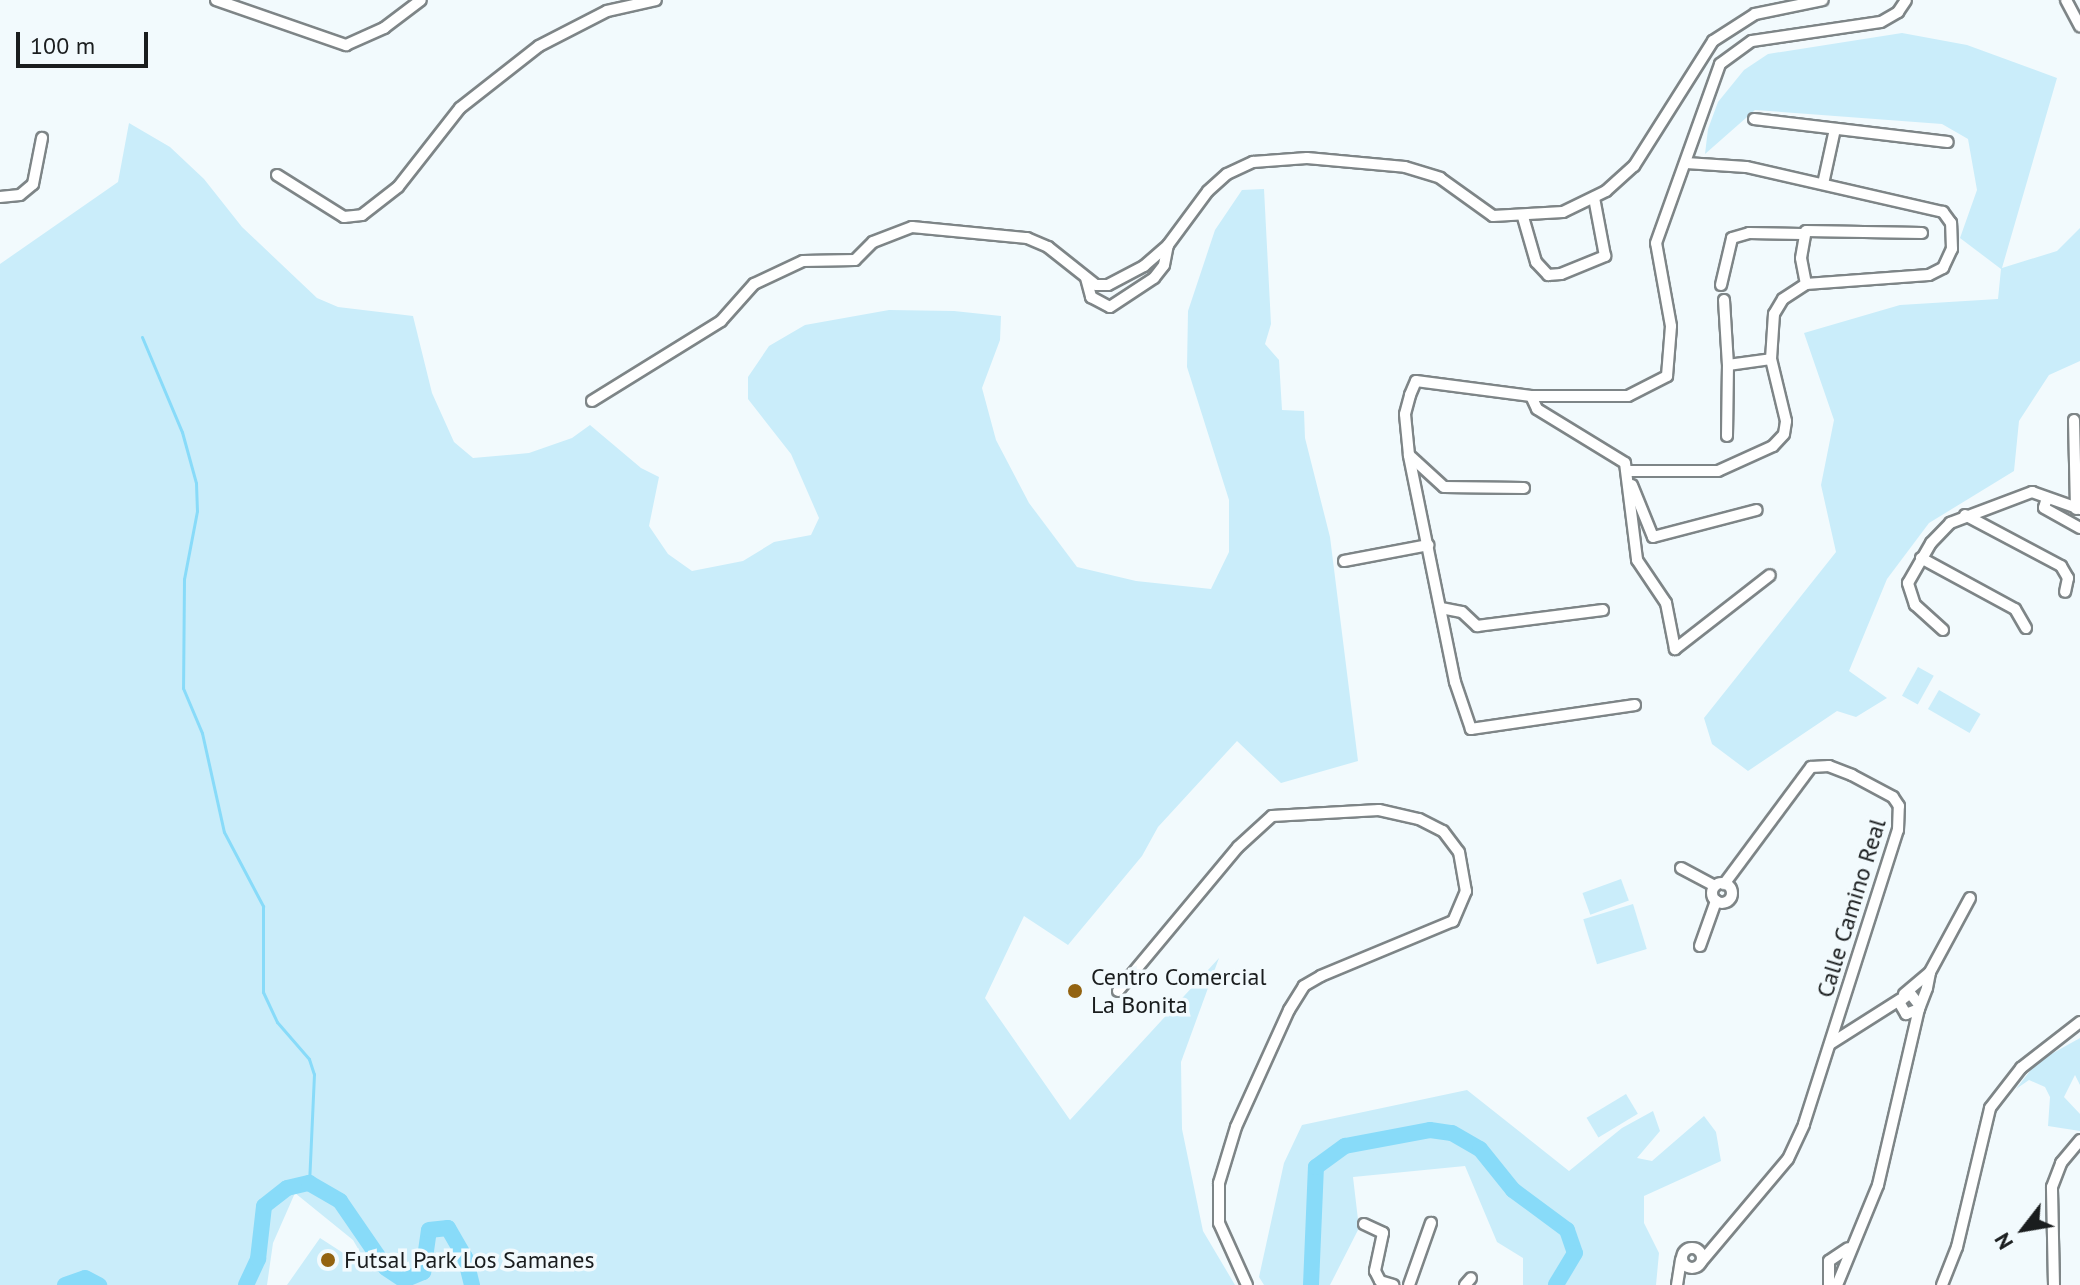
<!DOCTYPE html>
<style>
body{margin:0}
#map{position:relative;width:2080px;height:1285px;overflow:hidden;background:#f2fafd;font-family:"PT Sans",sans-serif}
div>[style]{position:absolute}
[style*='--x']{left:calc(var(--x)*1px);top:calc(var(--y)*1px);width:calc(var(--w)*1px);rotate:calc(var(--a)*1deg)}
.green>*{inset:0;background:#caedfa;transform-origin:0 0}
.stream>*{height:3px;margin:-1.5px;padding:0 1.5px;transform-origin:1.5px;border-radius:1.5px;background:#88dbf9}
.river>*{height:16px;margin:-8px;padding:0 8px;transform-origin:8px;border-radius:8px;background:#88dbf9}
.roads{filter:drop-shadow(2px 0 #7e8587) drop-shadow(-2px 0 #7e8587) drop-shadow(0 2px #7e8587) drop-shadow(0 -2px #7e8587)}
.minor>*{height:10px;margin:-5px;padding:0 5px;transform-origin:5px;border-radius:5px;background:#fff}
.minor>.ring{margin:-5px;padding:0;box-sizing:content-box;background:none;border:10px solid #fff;border-radius:50%}
.dots>*{width:22px;height:22px;translate:-50% -50%;box-sizing:border-box;border:4px solid #f2fafd;border-radius:50%}
span{translate:-50% -50%;white-space:nowrap;text-align:center;line-height:1.15;-webkit-text-stroke:7px #f2fafd;paint-order:stroke}
.street-label{font-size:24px;color:#1a1d1e}
.poi-label{font-size:24px;color:#1a1d1e}
.left{translate:0 -50%;text-align:left}
.north{position:absolute;left:1984px;top:1189px;width:80px;height:80px;-webkit-text-stroke:6px #f2fafd;paint-order:stroke;rotate:239deg;font-size:22px;font-weight:700;line-height:32px;text-align:center;color:#1a1d1e}
.north::after{content:'';display:block;margin:auto;width:28px;height:36px;background:#1a1d1e;clip-path:polygon(50% 0,100% 100%,50% 72%,0 100%)}
.scale{position:absolute;left:16px;top:32px;width:132px;height:36px;box-sizing:border-box;border:4px solid #1a1d1e;border-top:0;padding-left:10px;font-size:24px;line-height:28px;white-space:nowrap;color:#1a1d1e;-webkit-text-stroke:6px #f2fafd;paint-order:stroke}
</style>
<div id="map">
<div class="green">
<div style="clip-path:polygon(1902px 33px,1967px 45px,2057px 78px,2002px 268px,2057px 251px,2080px 228px,2080px 361px,2049px 375px,2019px 421px,2014px 471px,1929px 523px,1887px 579px,1849px 671px,1887px 698px,1856px 717px,1837px 711px,1748px 771px,1712px 744px,1704px 718px,1836px 552px,1821px 485px,1834px 420px,1804px 333px,1900px 305px,1998px 299px,2001px 269px,1960px 238px,1977px 190px,1968px 139px,1942px 124px,1755px 110px,1705px 154px,1708px 129px,1718px 102px,1744px 70px,1768px 54px)"></div>
<div style="clip-path:polygon(129px 123px,170px 147px,204px 179px,242px 227px,317px 298px,338px 307px,413px 316px,432px 393px,454px 442px,473px 458px,529px 453px,572px 438px,590px 425px,641px 468px,659px 477px,649px 526px,668px 554px,692px 571px,743px 561px,774px 542px,811px 535px,819px 518px,791px 454px,748px 399px,748px 377px,769px 346px,805px 325px,889px 310px,954px 311px,1001px 316px,1000px 340px,982px 388px,996px 440px,1029px 503px,1077px 567px,1136px 581px,1211px 589px,1229px 552px,1229px 500px,1187px 367px,1188px 311px,1215px 230px,1242px 190px,1264px 189px,1271px 324px,1265px 344px,1279px 360px,1282px 410px,1304px 411px,1305px 438px,1330px 537px,1358px 761px,1281px 783px,1237px 741px,1158px 827px,1142px 856px,1068px 945px,1024px 916px,985px 998px,1070px 1120px,1219px 958px,1181px 1062px,1182px 1129px,1203px 1231px,1235px 1285px,287px 1285px,320px 1238px,371px 1271px,353px 1240px,295px 1193px,273px 1243px,267px 1285px,0 1285px,0 264px,118px 182px)"></div>
<div style="left:1918px;top:667px;width:18px;height:33px;rotate:29deg"></div>
<div style="left:1939px;top:690px;width:48px;height:22px;rotate:30deg"></div>
<div style="left:1621px;top:879px;width:23px;height:41px;rotate:70deg"></div>
<div style="left:1633px;top:904px;width:47px;height:52px;rotate:73deg"></div>
<div style="clip-path:polygon(2080px 1038px,2080px 1085px,2075px 1075px,2064px 1097px,2080px 1114px,2080px 1131px,2048px 1126px,2050px 1097px,2045px 1087px,2029px 1080px,2016px 1089px,2037px 1062px)"></div>
<div style="clip-path:polygon(1467px 1090px,1569px 1171px,1622px 1128px,1653px 1111px,1660px 1131px,1637px 1158px,1652px 1161px,1704px 1116px,1716px 1132px,1721px 1161px,1644px 1196px,1644px 1223px,1659px 1253px,1656px 1285px,1523px 1285px,1523px 1258px,1497px 1242px,1465px 1166px,1353px 1177px,1359px 1228px,1330px 1285px,1264px 1285px,1259px 1277px,1284px 1163px,1302px 1125px)"></div>
<div style="left:1626px;top:1094px;width:23px;height:46px;rotate:59deg"></div>
</div>
<div class="stream">
<div style="--x:142;--y:337;--w:103;--a:67.2"></div>
<div style="--x:182;--y:432;--w:53;--a:74.6"></div>
<div style="--x:196;--y:483;--w:28;--a:88"></div>
<div style="--x:197;--y:511;--w:69;--a:100.8"></div>
<div style="--x:184;--y:579;--w:109;--a:90.5"></div>
<div style="--x:183;--y:688;--w:49;--a:67.1"></div>
<div style="--x:202;--y:733;--w:101;--a:77.5"></div>
<div style="--x:224;--y:832;--w:84;--a:62.2"></div>
<div style="--x:263;--y:906;--w:86;--a:90"></div>
<div style="--x:263;--y:992;--w:33;--a:65"></div>
<div style="--x:277;--y:1022;--w:49;--a:49.1"></div>
<div style="--x:309;--y:1059;--w:16;--a:72"></div>
<div style="--x:314;--y:1074;--w:109;--a:92.6"></div>
</div>
<div class="river">
<div style="--x:65;--y:1285;--w:21;--a:-19"></div>
<div style="--x:85;--y:1278;--w:16;--a:27"></div>
<div style="--x:246;--y:1285;--w:29;--a:-65"></div>
<div style="--x:258;--y:1259;--w:53;--a:-83.5"></div>
<div style="--x:264;--y:1206;--w:29;--a:-38"></div>
<div style="--x:287;--y:1188;--w:23;--a:-13"></div>
<div style="--x:309;--y:1183;--w:36;--a:30"></div>
<div style="--x:340;--y:1201;--w:81;--a:55.5"></div>
<div style="--x:386;--y:1268;--w:22;--a:34"></div>
<div style="--x:404;--y:1280;--w:21;--a:-23"></div>
<div style="--x:423;--y:1272;--w:42;--a:-81.9"></div>
<div style="--x:429;--y:1230;--w:19;--a:-6"></div>
<div style="--x:448;--y:1228;--w:34;--a:60"></div>
<div style="--x:465;--y:1257;--w:29;--a:76"></div>
<div style="--x:1311;--y:1285;--w:118;--a:-87.6"></div>
<div style="--x:1316;--y:1167;--w:36;--a:-36"></div>
<div style="--x:1345;--y:1146;--w:86;--a:-10.7"></div>
<div style="--x:1430;--y:1130;--w:22;--a:8"></div>
<div style="--x:1452;--y:1133;--w:32;--a:30"></div>
<div style="--x:1480;--y:1149;--w:53;--a:51.2"></div>
<div style="--x:1513;--y:1190;--w:67;--a:36.5"></div>
<div style="--x:1567;--y:1230;--w:24;--a:71"></div>
<div style="--x:1575;--y:1253;--w:37;--a:121"></div>
</div>
<div class="roads">
<div class="minor">
<div style="--x:216;--y:0;--w:138;--a:19.1"></div>
<div style="--x:346;--y:45;--w:42;--a:-24.1"></div>
<div style="--x:384;--y:28;--w:46;--a:-37.1"></div>
<div style="--x:2066;--y:0;--w:30;--a:62"></div>
<div style="--x:1754;--y:119;--w:195;--a:6.8"></div>
<div style="--x:277;--y:175;--w:79;--a:32.1"></div>
<div style="--x:344;--y:217;--w:18;--a:-6"></div>
<div style="--x:362;--y:215;--w:46;--a:-37.9"></div>
<div style="--x:398;--y:187;--w:100;--a:-51.9"></div>
<div style="--x:460;--y:108;--w:100;--a:-38.1"></div>
<div style="--x:539;--y:46;--w:76;--a:-27.2"></div>
<div style="--x:607;--y:11;--w:50;--a:-12.7"></div>
<div style="--x:1823;--y:184;--w:56;--a:-77.7"></div>
<div style="--x:0;--y:197;--w:20;--a:-6"></div>
<div style="--x:20;--y:195;--w:17;--a:-40"></div>
<div style="--x:33;--y:184;--w:47;--a:-78.9"></div>
<div style="--x:1523;--y:217;--w:47;--a:73.9"></div>
<div style="--x:1536;--y:262;--w:18;--a:47"></div>
<div style="--x:1548;--y:275;--w:13;--a:-4"></div>
<div style="--x:1561;--y:274;--w:48;--a:-22.2"></div>
<div style="--x:1605;--y:256;--w:59;--a:-100.7"></div>
<div style="--x:1086;--y:278;--w:20;--a:75"></div>
<div style="--x:1091;--y:297;--w:21;--a:28"></div>
<div style="--x:1110;--y:307;--w:53;--a:-33.4"></div>
<div style="--x:1154;--y:278;--w:16;--a:-52"></div>
<div style="--x:1164;--y:265;--w:20;--a:-79"></div>
<div style="--x:1806;--y:284;--w:26;--a:-101"></div>
<div style="--x:1801;--y:258;--w:27;--a:-80"></div>
<div style="--x:1806;--y:231;--w:116;--a:1"></div>
<div style="--x:1721;--y:285;--w:48;--a:-76.8"></div>
<div style="--x:1732;--y:238;--w:18;--a:-16"></div>
<div style="--x:1749;--y:233;--w:53;--a:1.1"></div>
<div style="--x:1724;--y:300;--w:65;--a:86.5"></div>
<div style="--x:1531;--y:396;--w:14;--a:65"></div>
<div style="--x:1537;--y:409;--w:103;--a:31.5"></div>
<div style="--x:1625;--y:463;--w:98;--a:82.9"></div>
<div style="--x:1637;--y:560;--w:52;--a:56"></div>
<div style="--x:1666;--y:603;--w:47;--a:78.9"></div>
<div style="--x:1675;--y:649;--w:120;--a:-37.9"></div>
<div style="--x:592;--y:401;--w:152;--a:-31.8"></div>
<div style="--x:721;--y:321;--w:50;--a:-48.3"></div>
<div style="--x:754;--y:284;--w:54;--a:-25.1"></div>
<div style="--x:803;--y:261;--w:52;--a:-1.1"></div>
<div style="--x:855;--y:260;--w:25;--a:-45"></div>
<div style="--x:873;--y:242;--w:42;--a:-21"></div>
<div style="--x:912;--y:227;--w:116;--a:5.5"></div>
<div style="--x:1027;--y:238;--w:23;--a:23"></div>
<div style="--x:1048;--y:247;--w:61;--a:38.4"></div>
<div style="--x:1096;--y:285;--w:12;--a:0"></div>
<div style="--x:1108;--y:285;--w:41;--a:-27.8"></div>
<div style="--x:1144;--y:266;--w:32;--a:-41"></div>
<div style="--x:1168;--y:245;--w:67;--a:-53.5"></div>
<div style="--x:1208;--y:191;--w:25;--a:-42"></div>
<div style="--x:1227;--y:174;--w:29;--a:-25"></div>
<div style="--x:1253;--y:162;--w:54;--a:-4.2"></div>
<div style="--x:1307;--y:158;--w:98;--a:5.2"></div>
<div style="--x:1405;--y:167;--w:37;--a:17"></div>
<div style="--x:1440;--y:178;--w:65;--a:35.6"></div>
<div style="--x:1493;--y:216;--w:70;--a:-3.3"></div>
<div style="--x:1563;--y:212;--w:48;--a:-26"></div>
<div style="--x:1606;--y:191;--w:38;--a:-42"></div>
<div style="--x:1634;--y:166;--w:148;--a:-57.7"></div>
<div style="--x:1713;--y:41;--w:50;--a:-32.7"></div>
<div style="--x:1755;--y:14;--w:69;--a:-11.6"></div>
<div style="--x:2074;--y:420;--w:89;--a:88.7"></div>
<div style="--x:1727;--y:436;--w:71;--a:-89.2"></div>
<div style="--x:1728;--y:365;--w:43;--a:-7.9"></div>
<div style="--x:1409;--y:455;--w:47;--a:42.4"></div>
<div style="--x:1444;--y:487;--w:80;--a:0.7"></div>
<div style="--x:1628;--y:471;--w:90;--a:0"></div>
<div style="--x:1718;--y:471;--w:60;--a:-24.4"></div>
<div style="--x:1773;--y:446;--w:16;--a:-47"></div>
<div style="--x:1784;--y:434;--w:13;--a:-81"></div>
<div style="--x:1786;--y:421;--w:64;--a:-103.6"></div>
<div style="--x:1771;--y:359;--w:45;--a:-86.2"></div>
<div style="--x:1774;--y:314;--w:17;--a:-59"></div>
<div style="--x:1783;--y:299;--w:27;--a:-33"></div>
<div style="--x:1806;--y:284;--w:123;--a:-4.2"></div>
<div style="--x:1929;--y:275;--w:16;--a:-27"></div>
<div style="--x:1943;--y:268;--w:21;--a:-65"></div>
<div style="--x:1952;--y:249;--w:26;--a:-92"></div>
<div style="--x:1951;--y:223;--w:14;--a:-126"></div>
<div style="--x:1943;--y:212;--w:202;--a:-167.1"></div>
<div style="--x:1746;--y:167;--w:60;--a:-176.2"></div>
<div style="--x:1632;--y:485;--w:56;--a:68"></div>
<div style="--x:1653;--y:537;--w:107;--a:-14.6"></div>
<div style="--x:2047;--y:498;--w:10;--a:107"></div>
<div style="--x:2044;--y:508;--w:41;--a:29.1"></div>
<div style="--x:1965;--y:515;--w:109;--a:28"></div>
<div style="--x:2061;--y:566;--w:14;--a:60"></div>
<div style="--x:2068;--y:578;--w:14;--a:102"></div>
<div style="--x:1921;--y:558;--w:107;--a:28.5"></div>
<div style="--x:2015;--y:609;--w:22;--a:60"></div>
<div style="--x:1344;--y:561;--w:86;--a:-10.7"></div>
<div style="--x:1441;--y:608;--w:21;--a:11"></div>
<div style="--x:1462;--y:612;--w:21;--a:43"></div>
<div style="--x:1477;--y:626;--w:127;--a:-7.2"></div>
<div style="--x:1943;--y:630;--w:38;--a:-138"></div>
<div style="--x:1915;--y:605;--w:23;--a:-108"></div>
<div style="--x:1908;--y:583;--w:46;--a:-60.1"></div>
<div style="--x:1931;--y:543;--w:28;--a:-46"></div>
<div style="--x:1950;--y:523;--w:88;--a:-20.7"></div>
<div style="--x:2032;--y:492;--w:51;--a:19.5"></div>
<div style="--x:1635;--y:705;--w:166;--a:171.7"></div>
<div style="--x:1471;--y:729;--w:50;--a:-108.8"></div>
<div style="--x:1455;--y:682;--w:232;--a:-101.5"></div>
<div style="--x:1409;--y:455;--w:41;--a:-95.6"></div>
<div style="--x:1405;--y:414;--w:20;--a:-75"></div>
<div style="--x:1410;--y:395;--w:15;--a:-67"></div>
<div style="--x:1416;--y:381;--w:116;--a:7.4"></div>
<div style="--x:1531;--y:396;--w:97;--a:0"></div>
<div style="--x:1628;--y:396;--w:44;--a:-27.1"></div>
<div style="--x:1667;--y:376;--w:50;--a:-85.4"></div>
<div style="--x:1671;--y:326;--w:84;--a:-100.2"></div>
<div style="--x:1656;--y:243;--w:190;--a:-70.3"></div>
<div style="--x:1720;--y:64;--w:39;--a:-36"></div>
<div style="--x:1752;--y:41;--w:130;--a:-8.4"></div>
<div style="--x:1881;--y:22;--w:20;--a:-30"></div>
<div style="--x:1898;--y:12;--w:14;--a:-56"></div>
<div style="--x:1681;--y:868;--w:38;--a:28"></div>
<div class="ring" style="left:1712px;top:883px;width:10px;height:10px"></div>
<div style="--x:1700;--y:946;--w:48;--a:-70.4"></div>
<div style="--x:1118;--y:991;--w:187;--a:-50.2"></div>
<div style="--x:1238;--y:847;--w:46;--a:-42.4"></div>
<div style="--x:1272;--y:816;--w:107;--a:-3.2"></div>
<div style="--x:1379;--y:810;--w:41;--a:12.7"></div>
<div style="--x:1419;--y:819;--w:27;--a:27"></div>
<div style="--x:1443;--y:831;--w:26;--a:53"></div>
<div style="--x:1459;--y:852;--w:40;--a:80"></div>
<div style="--x:1466;--y:891;--w:33;--a:113"></div>
<div style="--x:1453;--y:921;--w:143;--a:157.4"></div>
<div style="--x:1321;--y:976;--w:20;--a:150"></div>
<div style="--x:1304;--y:986;--w:28;--a:122"></div>
<div style="--x:1289;--y:1010;--w:128;--a:114.4"></div>
<div style="--x:1236;--y:1127;--w:59;--a:106.9"></div>
<div style="--x:1219;--y:1183;--w:40;--a:90"></div>
<div style="--x:1219;--y:1223;--w:68;--a:65.7"></div>
<div style="--x:1904;--y:994;--w:34;--a:-40"></div>
<div style="--x:1920;--y:1006;--w:16;--a:-128"></div>
<div style="--x:1910;--y:993;--w:14;--a:141"></div>
<div style="--x:1899;--y:1002;--w:14;--a:60"></div>
<div style="--x:1906;--y:1014;--w:14;--a:-21"></div>
<div style="--x:1919;--y:1009;--w:22;--a:-69"></div>
<div style="--x:1927;--y:988;--w:16;--a:-79"></div>
<div style="--x:1930;--y:972;--w:84;--a:-61.6"></div>
<div style="--x:1830;--y:1044;--w:84;--a:-32.4"></div>
<div style="--x:1364;--y:1224;--w:21;--a:25"></div>
<div style="--x:1383;--y:1233;--w:39;--a:102"></div>
<div style="--x:1375;--y:1271;--w:11;--a:63"></div>
<div style="--x:1380;--y:1281;--w:14;--a:17"></div>
<div class="ring" style="left:1682px;top:1248px;width:10px;height:10px"></div>
<div style="--x:1702;--y:1261;--w:133;--a:-49.9"></div>
<div style="--x:1788;--y:1159;--w:38;--a:-65"></div>
<div style="--x:1804;--y:1124;--w:309;--a:-72.3"></div>
<div style="--x:1898;--y:830;--w:24;--a:-88"></div>
<div style="--x:1899;--y:806;--w:11;--a:-124"></div>
<div style="--x:1893;--y:797;--w:47;--a:-151.8"></div>
<div style="--x:1852;--y:775;--w:25;--a:-159"></div>
<div style="--x:1829;--y:766;--w:18;--a:177"></div>
<div style="--x:1811;--y:767;--w:146;--a:126.6"></div>
<div style="--x:1409;--y:1285;--w:66;--a:-70.5"></div>
<div style="--x:1465;--y:1285;--w:9;--a:-49"></div>
<div style="--x:1677;--y:1285;--w:26;--a:-81"></div>
<div style="--x:1829;--y:1285;--w:24;--a:-90"></div>
<div style="--x:1829;--y:1261;--w:23;--a:-34"></div>
<div style="--x:1837;--y:1285;--w:108;--a:-67.7"></div>
<div style="--x:1878;--y:1185;--w:181;--a:-76.9"></div>
<div style="--x:1942;--y:1285;--w:41;--a:-68.5"></div>
<div style="--x:1957;--y:1247;--w:143;--a:-76.6"></div>
<div style="--x:1990;--y:1108;--w:51;--a:-52.2"></div>
<div style="--x:2021;--y:1068;--w:75;--a:-37.9"></div>
<div style="--x:2054;--y:1285;--w:98;--a:-91.2"></div>
<div style="--x:2052;--y:1187;--w:26;--a:-69"></div>
<div style="--x:2061;--y:1163;--w:30;--a:-50"></div>
</div>
</div>
<div class="dots">
<div style="left:1075px;top:991px;background:#936311"></div>
<div style="left:328px;top:1260px;background:#936311"></div>
</div>
<div class="street-label">
<span style="left:1851px;top:908px;rotate:-73deg">Calle Camino Real</span>
</div>
<div class="poi-label">
<span class="left" style="left:1091px;top:991px">Centro Comercial<br>La Bonita</span>
<span class="left" style="left:344px;top:1260px">Futsal Park Los Samanes</span>
</div>
<div class="north">N</div>
<div class="scale">100 m</div>
</div>
